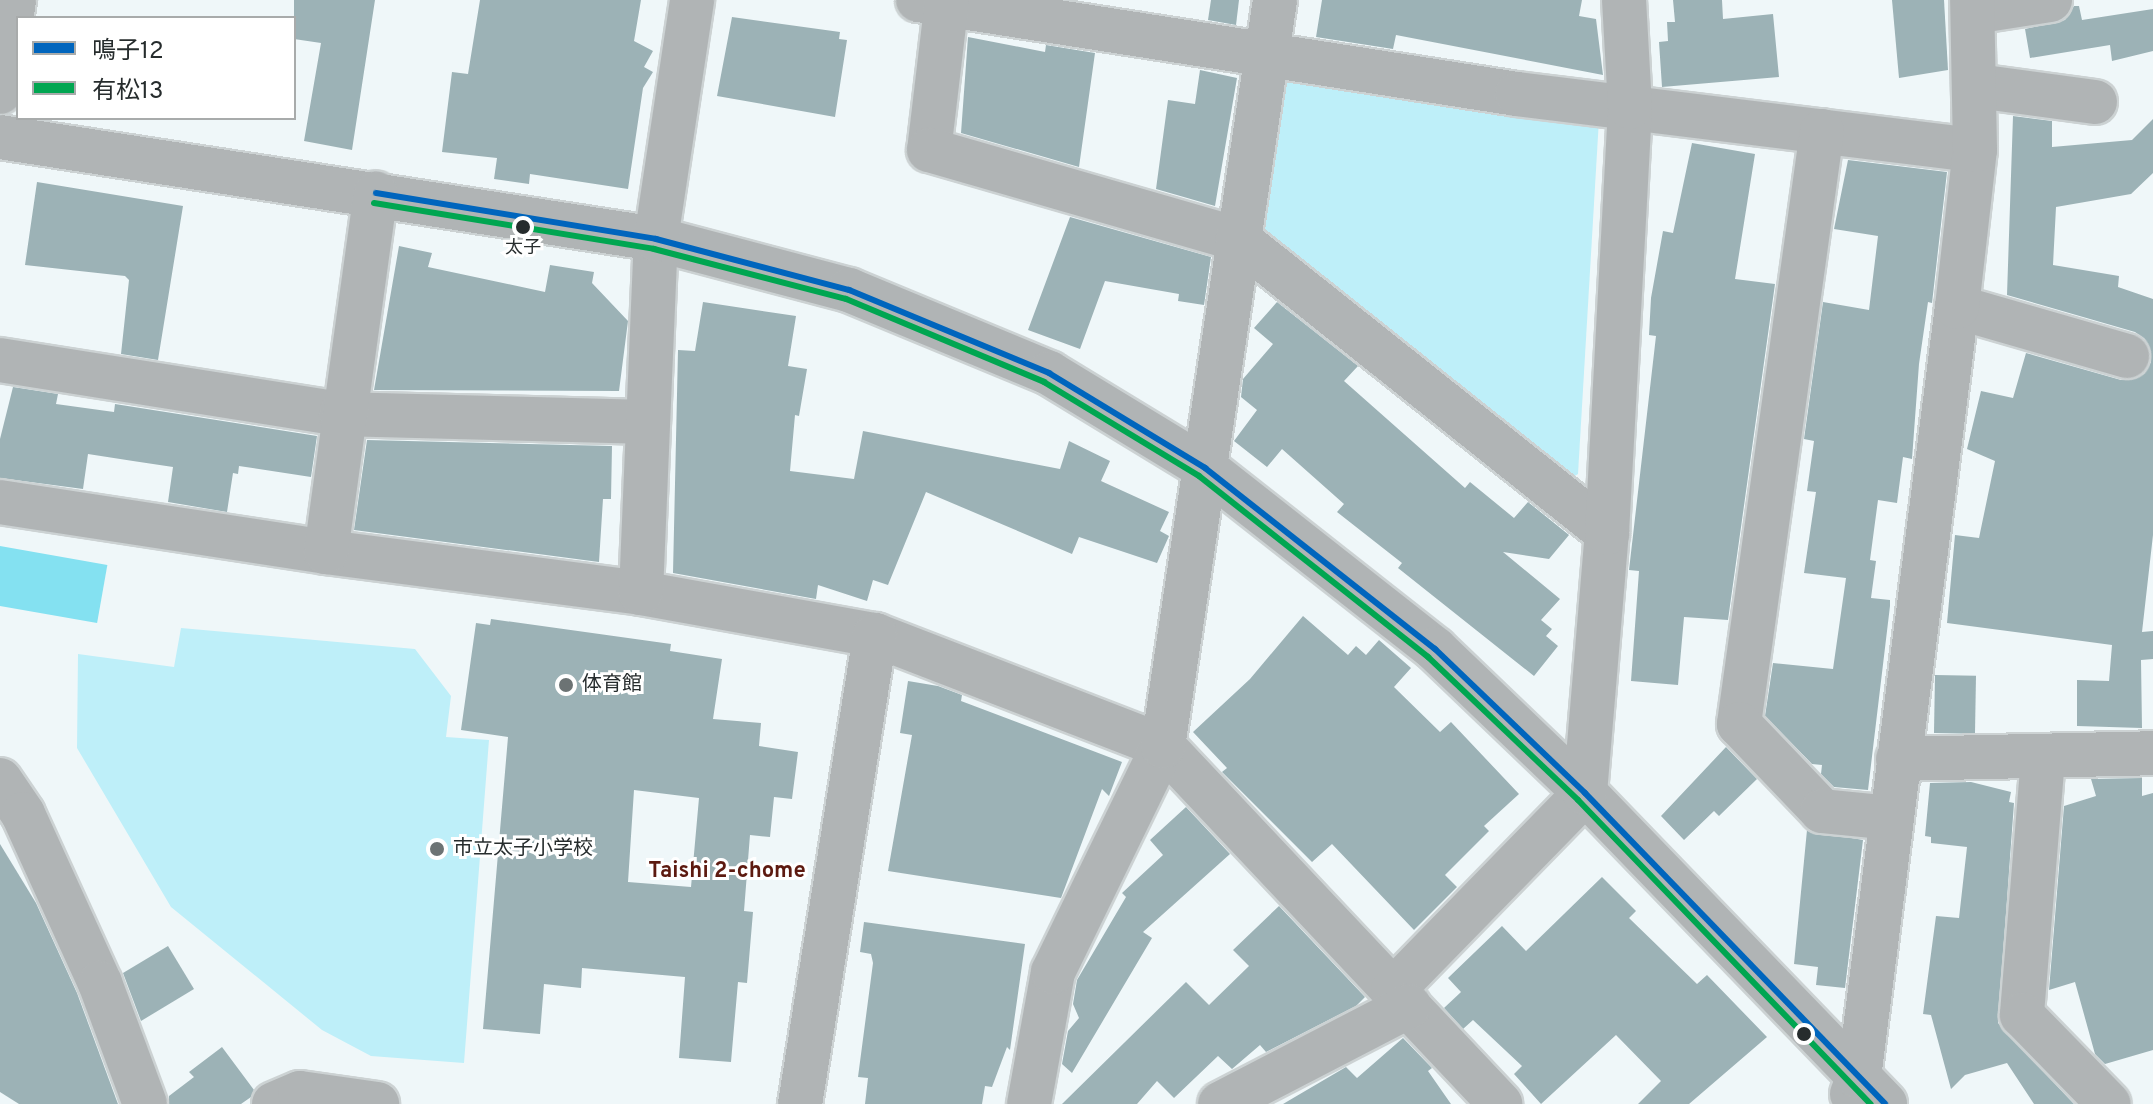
<!DOCTYPE html>
<meta charset="utf-8">
<style>
body{margin:0}
#map{position:relative;width:2153px;height:1104px;overflow:hidden;background:#eff7f9;font-family:Overpass,"Noto Sans JP",sans-serif}
div>[style]{position:absolute}
[style*='--x']{left:calc(var(--x)*1px);top:calc(var(--y)*1px);width:calc(var(--w)*1px);rotate:calc(var(--a)*1deg)}
.green>*{inset:0;background:#beeff9}
.water>*{inset:0;background:#84e1f1;transform-origin:0 0}
.building>*{inset:0;background:#9cb2b6;transform-origin:0 0}
.roads{filter:drop-shadow(2px 0 #ccd2d3) drop-shadow(-2px 0 #ccd2d3) drop-shadow(0 2px #ccd2d3) drop-shadow(0 -2px #ccd2d3)}
.minor>*{height:44px;margin:-22px;padding:0 22px;transform-origin:22px;border-radius:22px;background:#b0b4b5}
.bus-1>*{height:6px;margin:-3px;padding:0 3px;transform-origin:3px;border-radius:3px;background:#0065bd}
.bus-2>*{height:6px;margin:-3px;padding:0 3px;transform-origin:3px;border-radius:3px;background:#00a651}
.dots>*{width:22px;height:22px;translate:-50% -50%;box-sizing:border-box;border:4px solid #fff;border-radius:50%}
span{translate:-50% -50%;white-space:nowrap;text-align:center;line-height:1.15;-webkit-text-stroke:6px #fff;paint-order:stroke}
.bus-label{font-size:18px;color:#262c2d}
.poi-label{font-size:20px;color:#262c2d}
.left{translate:0 -50%;text-align:left}
.neighbourhood-label{font-size:22px;color:#5d1a10;font-weight:700}
.legend{position:absolute;left:16px;top:16px;width:280px;height:104px;box-sizing:border-box;background:#fff;border:2px solid #a8abab;margin:0;padding:10px 14px;list-style:none;font-size:24px;color:#262c2d}
.legend li{display:flex;align-items:center;gap:16px;height:40px}
.legend b{width:40px;border:2px solid #a8abab}
</style>
<div id="map">
<div class="green">
<div style="clip-path:polygon(1285px 69px,1599px 119px,1578px 474px,1557px 487px,1256px 235px)"></div>
<div style="clip-path:polygon(181px 628px,415px 649px,451px 696px,446px 737px,489px 740px,464px 1063px,371px 1056px,322px 1030px,171px 907px,77px 748px,78px 654px,174px 667px)"></div>
</div>
<div class="water">
<div style="left:0;top:546px;width:109px;height:59px;rotate:10deg"></div>
</div>
<div class="building">
<div style="clip-path:polygon(294px 0,375px 0,352px 150px,304px 141px,321px 43px,294px 39px)"></div>
<div style="clip-path:polygon(480px 0,641px 0,634px 41px,653px 51px,644px 67px,653px 72px,643px 88px,628px 189px,530px 174px,529px 184px,494px 179px,497px 158px,442px 152px,452px 72px,468px 74px)"></div>
<div style="clip-path:polygon(1211px 0,1239px 0,1236px 25px,1208px 20px)"></div>
<div style="clip-path:polygon(1322px 0,1582px 0,1579px 16px,1596px 19px,1603px 75px,1396px 35px,1393px 49px,1316px 37px)"></div>
<div style="clip-path:polygon(1673px 0,1722px 0,1723px 19px,1773px 14px,1779px 77px,1662px 87px,1659px 42px,1668px 41px,1667px 22px,1675px 22px)"></div>
<div style="clip-path:polygon(1892px 0,1944px 0,1948px 70px,1899px 78px)"></div>
<div style="clip-path:polygon(2074px 6px,2079px 6px,2082px 20px,2153px 9px,2153px 51px,2112px 61px,2110px 45px,2030px 58px,2025px 29px,2065px 20px)"></div>
<div style="clip-path:polygon(732px 17px,840px 32px,839px 39px,847px 40px,835px 117px,717px 96px)"></div>
<div style="clip-path:polygon(968px 37px,1045px 52px,1046px 45px,1095px 53px,1079px 167px,961px 133px)"></div>
<div style="clip-path:polygon(1200px 70px,1237px 78px,1215px 206px,1156px 189px,1168px 100px,1195px 104px)"></div>
<div style="clip-path:polygon(2013px 116px,2052px 121px,2052px 147px,2132px 140px,2153px 119px,2153px 173px,2131px 194px,2056px 207px,2053px 265px,2119px 276px,2118px 287px,2153px 299px,2153px 535px,2142px 632px,2153px 631px,2153px 659px,2141px 660px,2142px 728px,2077px 726px,2077px 680px,2109px 681px,2112px 645px,1947px 623px,1955px 535px,1979px 538px,1995px 461px,1967px 449px,1981px 391px,2013px 398px,2026px 353px,2121px 380px,2144px 374px,2151px 362px,2145px 339px,2135px 332px,2007px 295px)"></div>
<div style="clip-path:polygon(1692px 143px,1755px 154px,1735px 279px,1775px 284px,1728px 620px,1684px 617px,1678px 685px,1631px 681px,1639px 571px,1629px 570px,1656px 336px,1649px 335px,1651px 298px,1663px 231px,1673px 233px)"></div>
<div style="clip-path:polygon(1848px 160px,1947px 172px,1932px 303px,1928px 302px,1919px 364px,1912px 459px,1903px 457px,1897px 503px,1878px 500px,1870px 560px,1876px 561px,1871px 598px,1890px 600px,1890px 606px,1868px 790px,1834px 787px,1821px 774px,1822px 765px,1812px 764px,1765px 716px,1773px 663px,1833px 669px,1846px 578px,1804px 573px,1816px 492px,1807px 491px,1814px 441px,1804px 439px,1823px 302px,1869px 310px,1878px 236px,1834px 229px)"></div>
<div style="clip-path:polygon(37px 182px,183px 206px,158px 360px,121px 354px,129px 280px,125px 276px,25px 265px)"></div>
<div style="clip-path:polygon(1070px 217px,1211px 257px,1204px 305px,1178px 301px,1179px 294px,1105px 281px,1080px 349px,1028px 330px)"></div>
<div style="clip-path:polygon(399px 246px,432px 253px,428px 267px,545px 292px,550px 265px,594px 272px,592px 283px,628px 321px,619px 391px,374px 390px)"></div>
<div style="clip-path:polygon(703px 302px,796px 316px,788px 366px,807px 369px,799px 416px,795px 415px,790px 471px,854px 479px,863px 431px,1060px 469px,1069px 441px,1110px 461px,1101px 481px,1169px 512px,1160px 531px,1169px 536px,1157px 563px,1079px 537px,1072px 554px,926px 492px,888px 585px,873px 580px,867px 601px,818px 585px,816px 599px,673px 573px,678px 350px,695px 351px)"></div>
<div style="clip-path:polygon(1277px 302px,1358px 366px,1344px 381px,1465px 488px,1470px 482px,1514px 518px,1528px 502px,1569px 535px,1549px 559px,1503px 552px,1560px 599px,1541px 620px,1552px 629px,1546px 636px,1558px 646px,1534px 676px,1398px 568px,1402px 563px,1337px 512px,1344px 504px,1282px 449px,1267px 467px,1234px 441px,1257px 410px,1241px 397px,1243px 379px,1273px 344px,1254px 328px)"></div>
<div style="clip-path:polygon(13px 387px,58px 394px,56px 404px,114px 412px,115px 404px,317px 436px,311px 477px,239px 466px,238px 474px,233px 473px,227px 512px,168px 502px,173px 467px,133px 461px,88px 454px,83px 489px,0 478px,0 439px)"></div>
<div style="clip-path:polygon(367px 440px,612px 446px,611px 499px,603px 499px,599px 562px,354px 530px)"></div>
<div style="clip-path:polygon(1303px 616px,1348px 655px,1356px 646px,1366px 655px,1379px 640px,1411px 668px,1394px 687px,1440px 732px,1451px 722px,1519px 794px,1484px 826px,1489px 831px,1445px 875px,1457px 887px,1414px 930px,1332px 844px,1312px 862px,1222px 772px,1227px 768px,1193px 732px,1250px 679px)"></div>
<div style="clip-path:polygon(evenodd,491px 619px,671px 644px,670px 651px,722px 659px,713px 719px,761px 723px,759px 746px,798px 752px,792px 799px,774px 797px,770px 837px,750px 835px,744px 911px,753px 912px,747px 983px,738px 982px,731px 1062px,679px 1058px,685px 977px,582px 968px,581px 988px,544px 984px,540px 1034px,483px 1029px,508px 737px,461px 730px,476px 623px,490px 625px,491px 619px,634px 790px,699px 798px,691px 887px,628px 882px,634px 790px)"></div>
<div style="left:1935px;top:675px;width:41px;height:58px;rotate:1deg"></div>
<div style="clip-path:polygon(908px 681px,938px 686px,962px 695px,961px 701px,1122px 762px,1109px 796px,1102px 789px,1061px 898px,888px 871px,912px 735px,900px 733px)"></div>
<div style="clip-path:polygon(1726px 747px,1757px 779px,1719px 816px,1714px 811px,1684px 840px,1661px 816px)"></div>
<div style="clip-path:polygon(2142px 778px,2142px 796px,2153px 793px,2153px 1050px,2105px 1064px,2095px 1054px,2075px 982px,2049px 990px,2064px 806px,2096px 796px,2091px 779px)"></div>
<div style="clip-path:polygon(1971px 782px,2011px 792px,2009px 802px,2014px 803px,1998px 1023px,2074px 1104px,2034px 1104px,2007px 1063px,1965px 1075px,1951px 1089px,1931px 1015px,1923px 1014px,1936px 916px,1959px 918px,1967px 847px,1931px 843px,1931px 837px,1925px 836px,1930px 783px)"></div>
<div style="clip-path:polygon(1186px 807px,1230px 854px,1143px 932px,1152px 938px,1072px 1073px,1062px 1064px,1068px 1031px,1079px 1018px,1073px 1004px,1077px 980px,1126px 897px,1122px 893px,1163px 855px,1150px 840px)"></div>
<div style="clip-path:polygon(1807px 830px,1863px 840px,1845px 988px,1816px 985px,1818px 967px,1794px 964px)"></div>
<div style="clip-path:polygon(0 844px,36px 903px,77px 993px,118px 1104px,19px 1104px,0 1092px)"></div>
<div style="clip-path:polygon(1602px 877px,1636px 911px,1629px 918px,1697px 984px,1707px 975px,1767px 1037px,1689px 1104px,1638px 1104px,1661px 1081px,1616px 1035px,1541px 1104px,1514px 1074px,1522px 1066px,1473px 1020px,1463px 1029px,1444px 1008px,1461px 992px,1448px 978px,1502px 926px,1526px 951px)"></div>
<div style="clip-path:polygon(1279px 906px,1365px 997px,1356px 1006px,1266px 1052px,1260px 1045px,1232px 1069px,1218px 1056px,1174px 1098px,1157px 1081px,1137px 1104px,1062px 1104px,1186px 982px,1209px 1005px,1249px 966px,1233px 950px)"></div>
<div style="clip-path:polygon(864px 922px,1025px 944px,1010px 1050px,1007px 1047px,992px 1087px,985px 1086px,982px 1104px,865px 1104px,868px 1078px,858px 1077px,873px 963px,871px 954px,860px 952px)"></div>
<div style="clip-path:polygon(168px 946px,194px 989px,141px 1021px,123px 973px)"></div>
<div style="clip-path:polygon(1403px 1038px,1432px 1068px,1428px 1071px,1451px 1104px,1283px 1104px,1346px 1067px,1357px 1078px)"></div>
<div style="clip-path:polygon(222px 1047px,254px 1090px,251px 1097px,241px 1104px,169px 1104px,169px 1096px,194px 1077px,189px 1072px)"></div>
</div>
<div class="roads">
<div class="minor">
<div style="--x:918;--y:0;--w:606;--a:8.92"></div>
<div style="--x:1517;--y:94;--w:461;--a:7"></div>
<div style="--x:947;--y:0;--w:151;--a:96.8"></div>
<div style="--x:929;--y:150;--w:322;--a:16.1"></div>
<div style="--x:1238;--y:239;--w:472;--a:38.5"></div>
<div style="--x:1973;--y:12;--w:78;--a:-8.9"></div>
<div style="--x:1977;--y:86;--w:119;--a:7.7"></div>
<div style="--x:0;--y:92;--w:93;--a:-81.3"></div>
<div style="--x:1822;--y:131;--w:599;--a:97.97"></div>
<div style="--x:1739;--y:724;--w:120;--a:46.3"></div>
<div style="--x:1822;--y:811;--w:70;--a:5.7"></div>
<div style="--x:0;--y:137;--w:664;--a:8.84"></div>
<div style="--x:656;--y:239;--w:200;--a:14.8"></div>
<div style="--x:849;--y:290;--w:217;--a:22.5"></div>
<div style="--x:1049;--y:373;--w:183;--a:31.3"></div>
<div style="--x:1205;--y:468;--w:293;--a:38.2"></div>
<div style="--x:1435;--y:649;--w:208;--a:43.8"></div>
<div style="--x:1585;--y:793;--w:432;--a:46"></div>
<div style="--x:1957;--y:307;--w:177;--a:16.1"></div>
<div style="--x:0;--y:360;--w:345;--a:9"></div>
<div style="--x:341;--y:414;--w:306;--a:1.5"></div>
<div style="--x:0;--y:502;--w:330;--a:8.7"></div>
<div style="--x:326;--y:552;--w:318;--a:7.4"></div>
<div style="--x:641;--y:593;--w:238;--a:10.2"></div>
<div style="--x:875;--y:635;--w:309;--a:21.1"></div>
<div style="--x:1163;--y:746;--w:492;--a:46.7"></div>
<div style="--x:326;--y:552;--w:362;--a:-82.1"></div>
<div style="--x:641;--y:593;--w:354;--a:-87.6"></div>
<div style="--x:656;--y:239;--w:242;--a:-81.4"></div>
<div style="--x:2043;--y:758;--w:258;--a:94.7"></div>
<div style="--x:2022;--y:1015;--w:124;--a:45.7"></div>
<div style="--x:1898;--y:759;--w:255;--a:-1.3"></div>
<div style="--x:0;--y:780;--w:41;--a:55.9"></div>
<div style="--x:23;--y:814;--w:186;--a:65.5"></div>
<div style="--x:100;--y:983;--w:129;--a:69.6"></div>
<div style="--x:1393;--y:990;--w:275;--a:-45.7"></div>
<div style="--x:1585;--y:793;--w:261;--a:-85.2"></div>
<div style="--x:1607;--y:533;--w:427;--a:-86.9"></div>
<div style="--x:1630;--y:107;--w:107;--a:-93.2"></div>
<div style="--x:1852;--y:1094;--w:18;--a:-68"></div>
<div style="--x:1859;--y:1077;--w:776;--a:-82.75"></div>
<div style="--x:1957;--y:307;--w:158;--a:-83.5"></div>
<div style="--x:1975;--y:150;--w:150;--a:-91.1"></div>
<div style="--x:274;--y:1104;--w:28;--a:-23"></div>
<div style="--x:300;--y:1093;--w:78;--a:8.1"></div>
<div style="--x:800;--y:1104;--w:475;--a:-80.9"></div>
<div style="--x:1029;--y:1104;--w:134;--a:-79.7"></div>
<div style="--x:1053;--y:972;--w:251;--a:-64"></div>
<div style="--x:1163;--y:746;--w:754;--a:-81.46"></div>
<div style="--x:1220;--y:1104;--w:213;--a:-27.4"></div>
</div>
</div>
<div class="bus-1">
<div style="--x:376;--y:193;--w:284;--a:9.3"></div>
<div style="--x:656;--y:239;--w:200;--a:14.8"></div>
<div style="--x:849;--y:290;--w:217;--a:22.5"></div>
<div style="--x:1049;--y:373;--w:183;--a:31.3"></div>
<div style="--x:1205;--y:468;--w:293;--a:38.2"></div>
<div style="--x:1435;--y:649;--w:208;--a:43.8"></div>
<div style="--x:1585;--y:793;--w:432;--a:46"></div>
</div>
<div class="bus-2">
<div style="--x:374;--y:203;--w:284;--a:9.3"></div>
<div style="--x:654;--y:249;--w:198;--a:14.6"></div>
<div style="--x:846;--y:299;--w:215;--a:22.7"></div>
<div style="--x:1044;--y:382;--w:181;--a:31.2"></div>
<div style="--x:1199;--y:476;--w:292;--a:38.3"></div>
<div style="--x:1428;--y:657;--w:207;--a:43.6"></div>
<div style="--x:1578;--y:800;--w:422;--a:46.1"></div>
</div>
<div class="dots">
<div style="left:523px;top:227px;background:#262c2d"></div>
<div style="left:566px;top:685px;background:#6c7374"></div>
<div style="left:437px;top:849px;background:#6c7374"></div>
<div style="left:1804px;top:1034px;background:#262c2d"></div>
</div>
<div class="bus-label">
<span style="left:523px;top:249px">太子</span>
</div>
<div class="poi-label">
<span class="left" style="left:582px;top:685px">体育館</span>
<span class="left" style="left:453px;top:849px">市立太子小学校</span>
</div>
<div class="neighbourhood-label">
<span style="left:727px;top:872px">Taishi 2-chome</span>
</div>
<ul class="legend">
<li><b style="height:10px;background:#0065bd"></b>鳴子12</li>
<li><b style="height:10px;background:#00a651"></b>有松13</li>
</ul>
</div>
